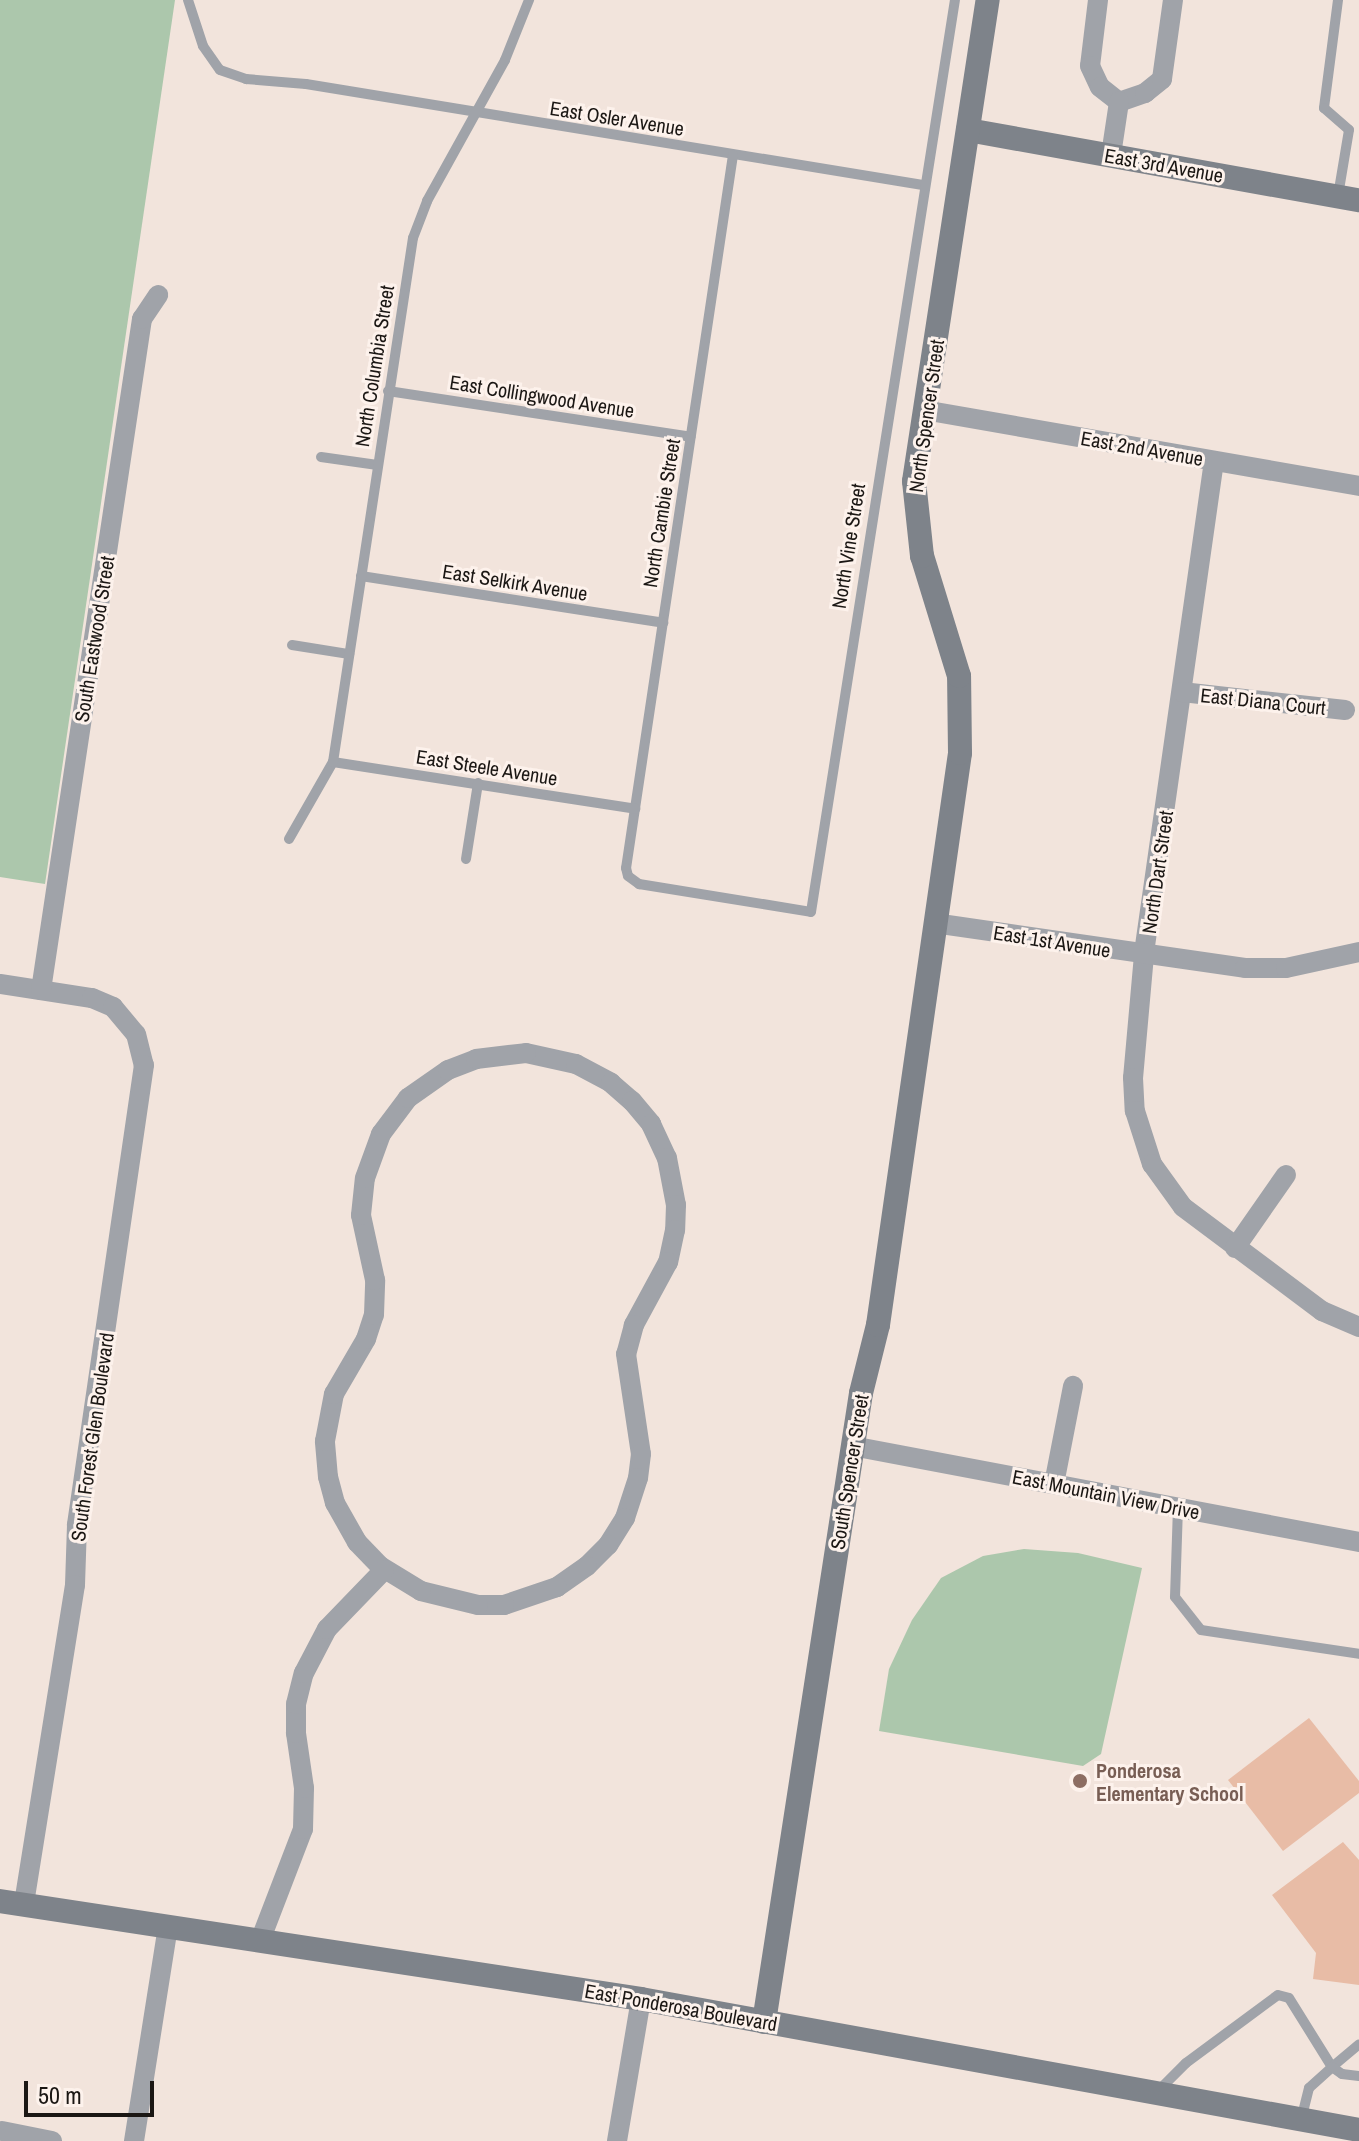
<!DOCTYPE html>
<style>
body{margin:0}
#map{position:relative;width:1359px;height:2141px;overflow:hidden;background:#f2e4dc;font-family:"Archivo Narrow",sans-serif}
div>[style]{position:absolute}
[style*='--x']{left:calc(var(--x)*1px);top:calc(var(--y)*1px);width:calc(var(--w)*1px);rotate:calc(var(--a)*1deg)}
.green>*{inset:0;background:#acc7ac}
.building>*{inset:0;background:#e8bca6}
.lane>*{height:10px;margin:-5px;padding:0 5px;transform-origin:5px;border-radius:5px;background:#a0a3a9}
.street>*{height:20px;margin:-10px;padding:0 10px;transform-origin:10px;border-radius:10px;background:#a0a3a9}
.secondary>*{height:24px;margin:-12px;padding:0 12px;transform-origin:12px;border-radius:12px;background:#7e838a}
.dots>*{width:22px;height:22px;translate:-50% -50%;box-sizing:border-box;border:4px solid #fdf2ec;border-radius:50%}
span{translate:-50% -50%;white-space:nowrap;text-align:center;line-height:1.15;-webkit-text-stroke:6px #fdf2ec;paint-order:stroke}
.street-label{font-size:20px;color:#1b1714}
.education-label{font-size:20px;color:#785e54;font-weight:700}
.left{translate:0 -50%;text-align:left}
.scale{position:absolute;left:24px;top:2081px;width:130px;height:36px;box-sizing:border-box;border:4px solid #1b1714;border-top:0;padding-left:10px;font-size:24px;line-height:28px;white-space:nowrap;color:#1b1714;-webkit-text-stroke:6px #fdf2ec;paint-order:stroke}
</style>
<div id="map">
<div class="green">
<div style="clip-path:polygon(0 0,175px 0,45px 884px,0 877px)"></div>
<div style="clip-path:polygon(1024px 1549px,1078px 1553px,1142px 1568px,1101px 1754px,1083px 1766px,879px 1731px,889px 1669px,912px 1620px,941px 1578px,983px 1556px)"></div>
</div>
<div class="building">
<div style="clip-path:polygon(1309px 1718px,1359px 1781px,1359px 1793px,1283px 1851px,1228px 1780px)"></div>
<div style="clip-path:polygon(1343px 1842px,1359px 1860px,1359px 1985px,1313px 1979px,1316px 1953px,1272px 1895px)"></div>
</div>
<div class="lane">
<div style="--x:188;--y:0;--w:48;--a:71.9"></div>
<div style="--x:203;--y:46;--w:29;--a:55"></div>
<div style="--x:220;--y:70;--w:28;--a:19"></div>
<div style="--x:246;--y:79;--w:60;--a:4.8"></div>
<div style="--x:306;--y:84;--w:625;--a:9.3"></div>
<div style="--x:1338;--y:0;--w:109;--a:97.4"></div>
<div style="--x:1324;--y:108;--w:33;--a:41"></div>
<div style="--x:1349;--y:130;--w:67;--a:99.5"></div>
<div style="--x:733;--y:155;--w:721;--a:98.53"></div>
<div style="--x:626;--y:868;--w:8;--a:76"></div>
<div style="--x:628;--y:876;--w:14;--a:36"></div>
<div style="--x:639;--y:884;--w:174;--a:9.2"></div>
<div style="--x:811;--y:912;--w:923;--a:-81.03"></div>
<div style="--x:388;--y:391;--w:306;--a:8.6"></div>
<div style="--x:321;--y:457;--w:57;--a:8.1"></div>
<div style="--x:361;--y:576;--w:306;--a:8.8"></div>
<div style="--x:292;--y:645;--w:58;--a:9"></div>
<div style="--x:333;--y:762;--w:306;--a:8.8"></div>
<div style="--x:289;--y:839;--w:89;--a:-60.3"></div>
<div style="--x:333;--y:762;--w:530;--a:-81.32"></div>
<div style="--x:413;--y:238;--w:40;--a:-69"></div>
<div style="--x:427;--y:201;--w:161;--a:-61"></div>
<div style="--x:505;--y:60;--w:65;--a:-68.2"></div>
<div style="--x:466;--y:859;--w:77;--a:-81"></div>
<div style="--x:1178;--y:1507;--w:90;--a:91.9"></div>
<div style="--x:1175;--y:1597;--w:42;--a:51.8"></div>
<div style="--x:1201;--y:1630;--w:160;--a:8.6"></div>
<div style="--x:1159;--y:2090;--w:38;--a:-45"></div>
<div style="--x:1186;--y:2063;--w:114;--a:-36.5"></div>
<div style="--x:1278;--y:1995;--w:11;--a:15"></div>
<div style="--x:1289;--y:1998;--w:81;--a:58.1"></div>
<div style="--x:1332;--y:2067;--w:35;--a:-40"></div>
<div style="--x:1301;--y:2120;--w:33;--a:-76"></div>
<div style="--x:1309;--y:2088;--w:31;--a:-42"></div>
<div style="--x:1332;--y:2067;--w:12;--a:35"></div>
<div style="--x:1342;--y:2074;--w:17;--a:7"></div>
</div>
<div class="street">
<div style="--x:1098;--y:0;--w:66;--a:96.9"></div>
<div style="--x:1090;--y:66;--w:23;--a:65"></div>
<div style="--x:1100;--y:87;--w:24;--a:38"></div>
<div style="--x:1119;--y:102;--w:28;--a:-19"></div>
<div style="--x:1145;--y:93;--w:22;--a:-39"></div>
<div style="--x:1162;--y:79;--w:80;--a:-82.1"></div>
<div style="--x:1111;--y:155;--w:54;--a:-81.4"></div>
<div style="--x:924;--y:410;--w:442;--a:9.9"></div>
<div style="--x:1214;--y:461;--w:499;--a:98.1"></div>
<div style="--x:1144;--y:955;--w:123;--a:95.1"></div>
<div style="--x:1133;--y:1078;--w:33;--a:87"></div>
<div style="--x:1135;--y:1111;--w:56;--a:72.2"></div>
<div style="--x:1152;--y:1164;--w:53;--a:54.2"></div>
<div style="--x:1183;--y:1207;--w:174;--a:36.8"></div>
<div style="--x:1322;--y:1311;--w:40;--a:23.4"></div>
<div style="--x:1182;--y:692;--w:164;--a:6.3"></div>
<div style="--x:934;--y:923;--w:314;--a:8.2"></div>
<div style="--x:1245;--y:968;--w:41;--a:0"></div>
<div style="--x:1286;--y:968;--w:75;--a:-12.4"></div>
<div style="--x:0;--y:984;--w:93;--a:8.7"></div>
<div style="--x:92;--y:998;--w:23;--a:23"></div>
<div style="--x:113;--y:1007;--w:35;--a:50"></div>
<div style="--x:136;--y:1034;--w:32;--a:76"></div>
<div style="--x:144;--y:1065;--w:465;--a:98.3"></div>
<div style="--x:77;--y:1525;--w:60;--a:91.9"></div>
<div style="--x:75;--y:1585;--w:323;--a:99.1"></div>
<div style="--x:41;--y:990;--w:679;--a:-81.44"></div>
<div style="--x:142;--y:319;--w:29;--a:-56"></div>
<div style="--x:526;--y:1053;--w:51;--a:12.4"></div>
<div style="--x:576;--y:1064;--w:40;--a:28"></div>
<div style="--x:611;--y:1083;--w:28;--a:41"></div>
<div style="--x:632;--y:1101;--w:30;--a:50"></div>
<div style="--x:651;--y:1124;--w:38;--a:65"></div>
<div style="--x:667;--y:1158;--w:48;--a:79.2"></div>
<div style="--x:676;--y:1205;--w:25;--a:92"></div>
<div style="--x:675;--y:1230;--w:33;--a:102"></div>
<div style="--x:668;--y:1262;--w:72;--a:118.4"></div>
<div style="--x:634;--y:1325;--w:30;--a:105"></div>
<div style="--x:626;--y:1354;--w:101;--a:81.5"></div>
<div style="--x:641;--y:1454;--w:24;--a:97"></div>
<div style="--x:638;--y:1478;--w:42;--a:108"></div>
<div style="--x:625;--y:1518;--w:32;--a:122"></div>
<div style="--x:608;--y:1545;--w:30;--a:135"></div>
<div style="--x:587;--y:1566;--w:37;--a:145"></div>
<div style="--x:557;--y:1587;--w:56;--a:161.2"></div>
<div style="--x:504;--y:1605;--w:26;--a:180"></div>
<div style="--x:478;--y:1605;--w:59;--a:-166.2"></div>
<div style="--x:421;--y:1591;--w:48;--a:-148.6"></div>
<div style="--x:380;--y:1566;--w:33;--a:-134"></div>
<div style="--x:357;--y:1542;--w:45;--a:-119.4"></div>
<div style="--x:335;--y:1503;--w:27;--a:-105"></div>
<div style="--x:328;--y:1477;--w:36;--a:-95"></div>
<div style="--x:325;--y:1441;--w:48;--a:-79.2"></div>
<div style="--x:334;--y:1394;--w:64;--a:-59.8"></div>
<div style="--x:366;--y:1339;--w:25;--a:-72"></div>
<div style="--x:374;--y:1315;--w:35;--a:-88"></div>
<div style="--x:375;--y:1280;--w:66;--a:-102.2"></div>
<div style="--x:361;--y:1215;--w:37;--a:-84"></div>
<div style="--x:365;--y:1178;--w:47;--a:-70"></div>
<div style="--x:381;--y:1134;--w:45;--a:-53.1"></div>
<div style="--x:408;--y:1098;--w:49;--a:-35"></div>
<div style="--x:448;--y:1070;--w:30;--a:-21"></div>
<div style="--x:476;--y:1059;--w:50;--a:-6.8"></div>
<div style="--x:1235;--y:1248;--w:89;--a:-55.1"></div>
<div style="--x:852;--y:1446;--w:516;--a:10.72"></div>
<div style="--x:1054;--y:1484;--w:100;--a:-79"></div>
<div style="--x:260;--y:1941;--w:120;--a:-69"></div>
<div style="--x:303;--y:1829;--w:41;--a:-88.6"></div>
<div style="--x:304;--y:1788;--w:56;--a:-98.3"></div>
<div style="--x:296;--y:1733;--w:29;--a:-90"></div>
<div style="--x:296;--y:1704;--w:32;--a:-76"></div>
<div style="--x:304;--y:1673;--w:50;--a:-62.4"></div>
<div style="--x:327;--y:1629;--w:82;--a:-46"></div>
<div style="--x:2;--y:2131;--w:51;--a:11.3"></div>
<div style="--x:134;--y:2141;--w:217;--a:-81"></div>
<div style="--x:617;--y:2141;--w:144;--a:-80.4"></div>
</div>
<div class="secondary">
<div style="--x:968;--y:130;--w:397;--a:10.2"></div>
<div style="--x:0;--y:1901;--w:648;--a:8.69"></div>
<div style="--x:641;--y:1999;--w:730;--a:10.34"></div>
<div style="--x:764;--y:2022;--w:636;--a:-81.23"></div>
<div style="--x:861;--y:1393;--w:70;--a:-76"></div>
<div style="--x:878;--y:1325;--w:578;--a:-81.84"></div>
<div style="--x:960;--y:753;--w:77;--a:-90.7"></div>
<div style="--x:959;--y:676;--w:126;--a:-107.1"></div>
<div style="--x:922;--y:556;--w:75;--a:-96.1"></div>
<div style="--x:914;--y:481;--w:487;--a:-81.3"></div>
</div>
<div class="dots">
<div style="left:1080px;top:1781px;background:#8d6e63"></div>
</div>
<div class="street-label">
<span style="left:617px;top:118px;rotate:9deg">East Osler Avenue</span>
<span style="left:1164px;top:165px;rotate:10deg">East 3rd Avenue</span>
<span style="left:374px;top:366px;rotate:-81deg">North Columbia Street</span>
<span style="left:542px;top:396px;rotate:9deg">East Collingwood Avenue</span>
<span style="left:926px;top:416px;rotate:-82deg">North Spencer Street</span>
<span style="left:1142px;top:448px;rotate:10deg">East 2nd Avenue</span>
<span style="left:661px;top:513px;rotate:-81deg">North Cambie Street</span>
<span style="left:848px;top:546px;rotate:-81deg">North Vine Street</span>
<span style="left:515px;top:582px;rotate:9deg">East Selkirk Avenue</span>
<span style="left:94px;top:639px;rotate:-81deg">South Eastwood Street</span>
<span style="left:1263px;top:701px;rotate:6deg">East Diana Court</span>
<span style="left:487px;top:767px;rotate:9deg">East Steele Avenue</span>
<span style="left:1157px;top:872px;rotate:-82deg">North Dart Street</span>
<span style="left:1052px;top:941px;rotate:9deg">East 1st Avenue</span>
<span style="left:92px;top:1437px;rotate:-82deg">South Forest Glen Boulevard</span>
<span style="left:849px;top:1472px;rotate:-81deg">South Spencer Street</span>
<span style="left:1106px;top:1494px;rotate:11deg">East Mountain View Drive</span>
<span style="left:681px;top:2007px;rotate:10deg">East Ponderosa Boulevard</span>
</div>
<div class="education-label">
<span class="left" style="left:1096px;top:1782px">Ponderosa<br>Elementary School</span>
</div>
<div class="scale">50 m</div>
</div>
